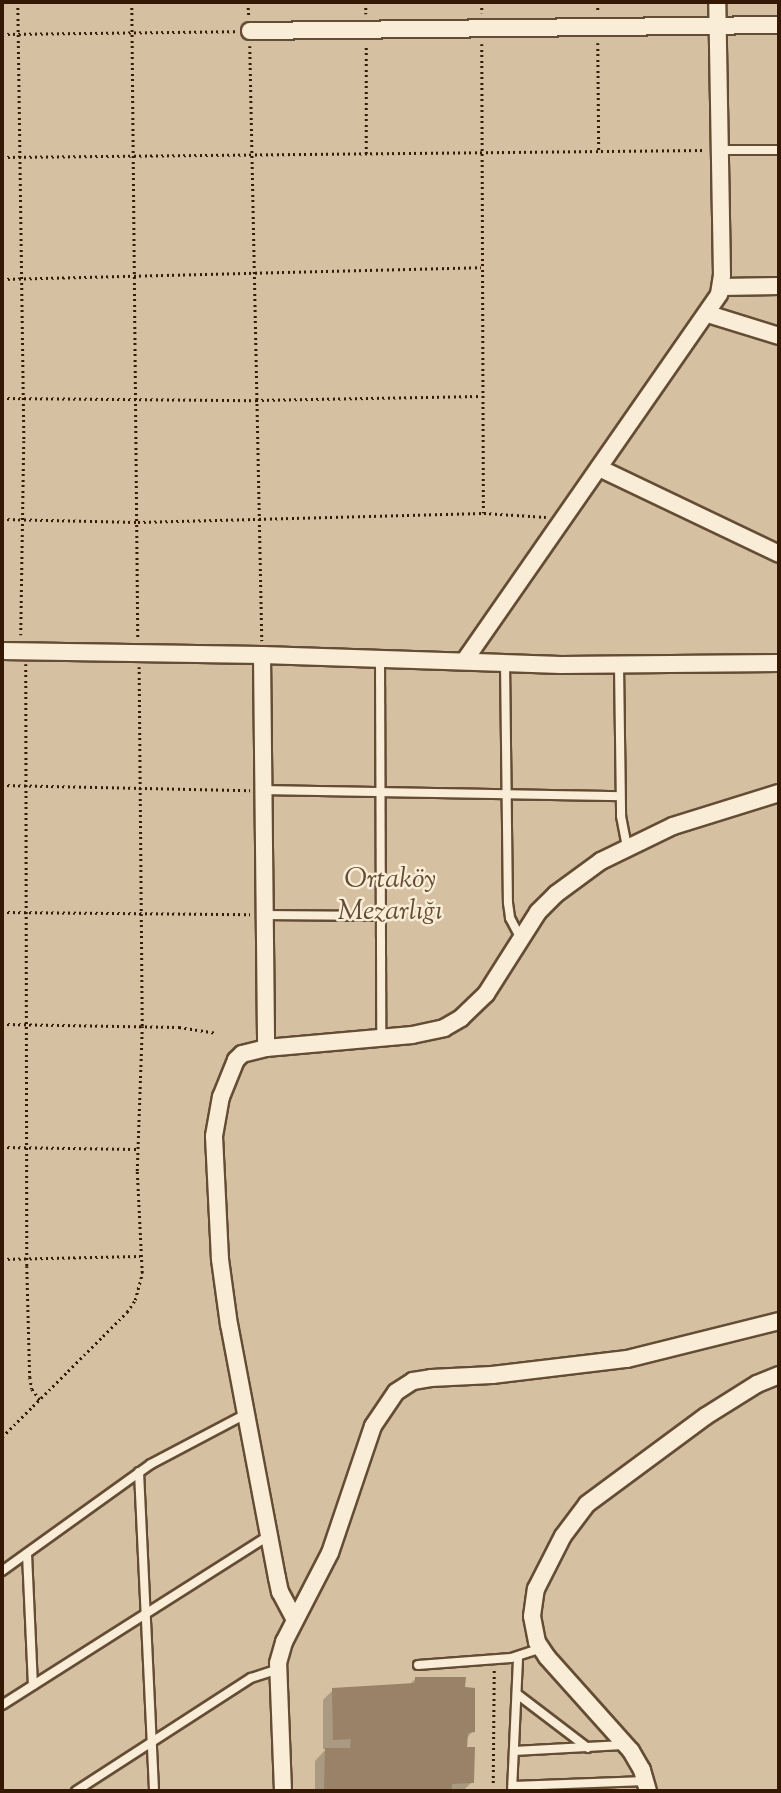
<!DOCTYPE html>
<meta charset="utf-8">
<style>
body{margin:0}
#map{position:relative;width:781px;height:1793px;overflow:hidden;background:#f6e3c2;font-family:"Sorts Mill Goudy",serif}
div>[style]{position:absolute}
[style*='--x']{left:calc(var(--x)*1px);top:calc(var(--y)*1px);width:calc(var(--w)*1px);rotate:calc(var(--a)*1deg)}
.green>*{inset:0;background:#d5c1a2;transform-origin:0 0}
.shadow>*{inset:0;background:#0003}
.building>*{inset:0;background:#998267}
.path>*{height:2.5px;margin-top:-1.25px;transform-origin:0;background:repeating-linear-gradient(90deg,#351904 0 2px,transparent 0 5.5px)}
.roads{filter:drop-shadow(2px 0 #654c34) drop-shadow(-2px 0 #654c34) drop-shadow(0 2px #654c34) drop-shadow(0 -2px #654c34)}
.lane>*{height:8px;margin:-4px;padding:0 4px;transform-origin:4px;border-radius:4px;background:#f9edd7}
.street>*{height:16px;margin:-8px;padding:0 8px;transform-origin:8px;border-radius:8px;background:#f9edd7}
span{translate:-50% -50%;white-space:nowrap;text-align:center;line-height:1.15;-webkit-text-stroke:5px #f9edd7;paint-order:stroke}
.park-label{font-size:28px;color:#654b33;font-style:italic}
.frame{position:absolute;inset:0;border:4px solid #351904;pointer-events:none}
</style>
<div id="map">
<div class="green">
<div style="left:2px;top:2px;width:777px;height:1789px"></div>
</div>
<div class="shadow">
<div style="clip-path:polygon(415px 1679px,463px 1689px,473px 1731px,466px 1739px,465px 1749px,472px 1782px,463px 1791px,315px 1791px,315px 1761px,326px 1749px,323px 1749px,323px 1700px,333px 1690px,409px 1685px)"></div>
</div>
<div class="building">
<div style="clip-path:polygon(415px 1677px,466px 1677px,465px 1687px,475px 1688px,475px 1732px,468px 1733px,467px 1747px,475px 1747px,474px 1783px,452px 1784px,452px 1791px,324px 1791px,325px 1748px,350px 1748px,351px 1739px,333px 1740px,332px 1688px,415px 1683px)"></div>
</div>
<div class="path">
<div style="--x:18;--y:2;--w:439;--a:89.2"></div>
<div style="--x:24;--y:441;--w:194;--a:90.9"></div>
<div style="--x:132;--y:2;--w:637;--a:89.46"></div>
<div style="--x:248;--y:2;--w:16;--a:86"></div>
<div style="--x:366;--y:2;--w:12;--a:90"></div>
<div style="--x:482;--y:2;--w:11;--a:90"></div>
<div style="--x:598;--y:2;--w:10;--a:90"></div>
<div style="--x:2;--y:34;--w:234;--a:-0.7"></div>
<div style="--x:598;--y:43;--w:108;--a:89.5"></div>
<div style="--x:482;--y:44;--w:469;--a:89.8"></div>
<div style="--x:250;--y:46;--w:595;--a:88.84"></div>
<div style="--x:366;--y:154;--w:109;--a:-90"></div>
<div style="--x:2;--y:157;--w:703;--a:-0.57"></div>
<div style="--x:2;--y:279;--w:479;--a:-1.4"></div>
<div style="--x:2;--y:398;--w:254;--a:0.5"></div>
<div style="--x:256;--y:400;--w:225;--a:-1"></div>
<div style="--x:2;--y:519;--w:136;--a:1.3"></div>
<div style="--x:138;--y:522;--w:346;--a:-1.5"></div>
<div style="--x:484;--y:513;--w:62;--a:3.7"></div>
<div style="--x:26;--y:664;--w:602;--a:89.9"></div>
<div style="--x:27;--y:1266;--w:111;--a:88.5"></div>
<div style="--x:30;--y:1377;--w:12;--a:81"></div>
<div style="--x:32;--y:1389;--w:14;--a:54"></div>
<div style="--x:2;--y:785;--w:248;--a:1.2"></div>
<div style="--x:2;--y:912;--w:248;--a:0.5"></div>
<div style="--x:2;--y:1024;--w:177;--a:1"></div>
<div style="--x:179;--y:1027;--w:37;--a:9"></div>
<div style="--x:2;--y:1147;--w:135;--a:0.8"></div>
<div style="--x:2;--y:1259;--w:138;--a:-1.2"></div>
<div style="--x:2;--y:1437;--w:177;--a:-45"></div>
<div style="--x:127;--y:1312;--w:14;--a:-56"></div>
<div style="--x:135;--y:1300;--w:28;--a:-75"></div>
<div style="--x:142;--y:1273;--w:102;--a:-92.8"></div>
<div style="--x:137;--y:1171;--w:145;--a:-88"></div>
<div style="--x:142;--y:1026;--w:359;--a:-90.5"></div>
<div style="--x:493;--y:1783;--w:114;--a:-89.5"></div>
</div>
<div class="roads">
<div class="lane">
<div style="--x:720;--y:150;--w:59;--a:0"></div>
<div style="--x:380;--y:659;--w:378;--a:89.8"></div>
<div style="--x:505;--y:662;--w:241;--a:89.3"></div>
<div style="--x:508;--y:903;--w:15;--a:82"></div>
<div style="--x:510;--y:918;--w:21;--a:62"></div>
<div style="--x:619;--y:665;--w:151;--a:89.2"></div>
<div style="--x:621;--y:816;--w:31;--a:79"></div>
<div style="--x:264;--y:790;--w:356;--a:1"></div>
<div style="--x:265;--y:915;--w:116;--a:0.5"></div>
<div style="--x:139;--y:1472;--w:319;--a:87.3"></div>
<div style="--x:27;--y:1554;--w:131;--a:87.4"></div>
<div style="--x:2;--y:1571;--w:183;--a:-35.7"></div>
<div style="--x:151;--y:1464;--w:107;--a:-27.8"></div>
<div style="--x:418;--y:1665;--w:93;--a:-4.3"></div>
<div style="--x:511;--y:1658;--w:32;--a:-18"></div>
<div style="--x:517;--y:1694;--w:89;--a:37.3"></div>
<div style="--x:2;--y:1705;--w:315;--a:-32.4"></div>
<div style="--x:514;--y:1751;--w:109;--a:-3.2"></div>
<div style="--x:513;--y:1786;--w:133;--a:-2.2"></div>
<div style="--x:76;--y:1791;--w:208;--a:-32.9"></div>
<div style="--x:251;--y:1678;--w:28;--a:-18"></div>
<div style="--x:512;--y:1791;--w:134;--a:-87.4"></div>
</div>
<div class="street">
<div style="--x:250;--y:31;--w:529;--a:-0.65"></div>
<div style="--x:721;--y:287;--w:58;--a:-1"></div>
<div style="--x:708;--y:314;--w:74;--a:17.2"></div>
<div style="--x:599;--y:468;--w:199;--a:25.5"></div>
<div style="--x:2;--y:651;--w:260;--a:0.9"></div>
<div style="--x:262;--y:655;--w:299;--a:1.9"></div>
<div style="--x:561;--y:665;--w:218;--a:-0.5"></div>
<div style="--x:262;--y:655;--w:393;--a:89.4"></div>
<div style="--x:465;--y:660;--w:446;--a:-55.2"></div>
<div style="--x:719;--y:294;--w:19;--a:-81"></div>
<div style="--x:722;--y:275;--w:273;--a:-91"></div>
<div style="--x:294;--y:1618;--w:30;--a:-118"></div>
<div style="--x:280;--y:1592;--w:14;--a:-102"></div>
<div style="--x:277;--y:1578;--w:258;--a:-100.7"></div>
<div style="--x:229;--y:1325;--w:67;--a:-97.8"></div>
<div style="--x:220;--y:1259;--w:123;--a:-92.8"></div>
<div style="--x:214;--y:1136;--w:40;--a:-80"></div>
<div style="--x:221;--y:1097;--w:40;--a:-68"></div>
<div style="--x:236;--y:1060;--w:8;--a:-45"></div>
<div style="--x:242;--y:1054;--w:25;--a:-14"></div>
<div style="--x:266;--y:1048;--w:147;--a:-5.1"></div>
<div style="--x:412;--y:1035;--w:33;--a:-12"></div>
<div style="--x:444;--y:1028;--w:20;--a:-30"></div>
<div style="--x:461;--y:1018;--w:35;--a:-44"></div>
<div style="--x:486;--y:994;--w:97;--a:-57.6"></div>
<div style="--x:538;--y:912;--w:25;--a:-45"></div>
<div style="--x:556;--y:894;--w:56;--a:-36.3"></div>
<div style="--x:601;--y:861;--w:80;--a:-25.9"></div>
<div style="--x:673;--y:826;--w:111;--a:-17.3"></div>
<div style="--x:283;--y:1791;--w:128;--a:-92.2"></div>
<div style="--x:278;--y:1663;--w:22;--a:-74"></div>
<div style="--x:284;--y:1642;--w:100;--a:-62.7"></div>
<div style="--x:330;--y:1553;--w:134;--a:-71.3"></div>
<div style="--x:373;--y:1426;--w:41;--a:-55.9"></div>
<div style="--x:396;--y:1392;--w:20;--a:-33"></div>
<div style="--x:413;--y:1381;--w:18;--a:-9"></div>
<div style="--x:431;--y:1378;--w:61;--a:-2.8"></div>
<div style="--x:492;--y:1375;--w:136;--a:-6.8"></div>
<div style="--x:627;--y:1359;--w:157;--a:-14"></div>
<div style="--x:648;--y:1791;--w:22;--a:-106"></div>
<div style="--x:642;--y:1770;--w:22;--a:-120"></div>
<div style="--x:631;--y:1751;--w:126;--a:-131.8"></div>
<div style="--x:547;--y:1657;--w:18;--a:-124"></div>
<div style="--x:537;--y:1642;--w:26;--a:-101"></div>
<div style="--x:532;--y:1616;--w:27;--a:-82"></div>
<div style="--x:536;--y:1589;--w:59;--a:-63"></div>
<div style="--x:563;--y:1536;--w:40;--a:-53"></div>
<div style="--x:587;--y:1504;--w:148;--a:-36.5"></div>
<div style="--x:706;--y:1416;--w:60;--a:-32.1"></div>
<div style="--x:757;--y:1384;--w:24;--a:-22"></div>
</div>
</div>
<div class="park-label">
<span style="left:390px;top:896px">Ortaköy<br>Mezarlığı</span>
</div>
<div class="frame"></div>
</div>
